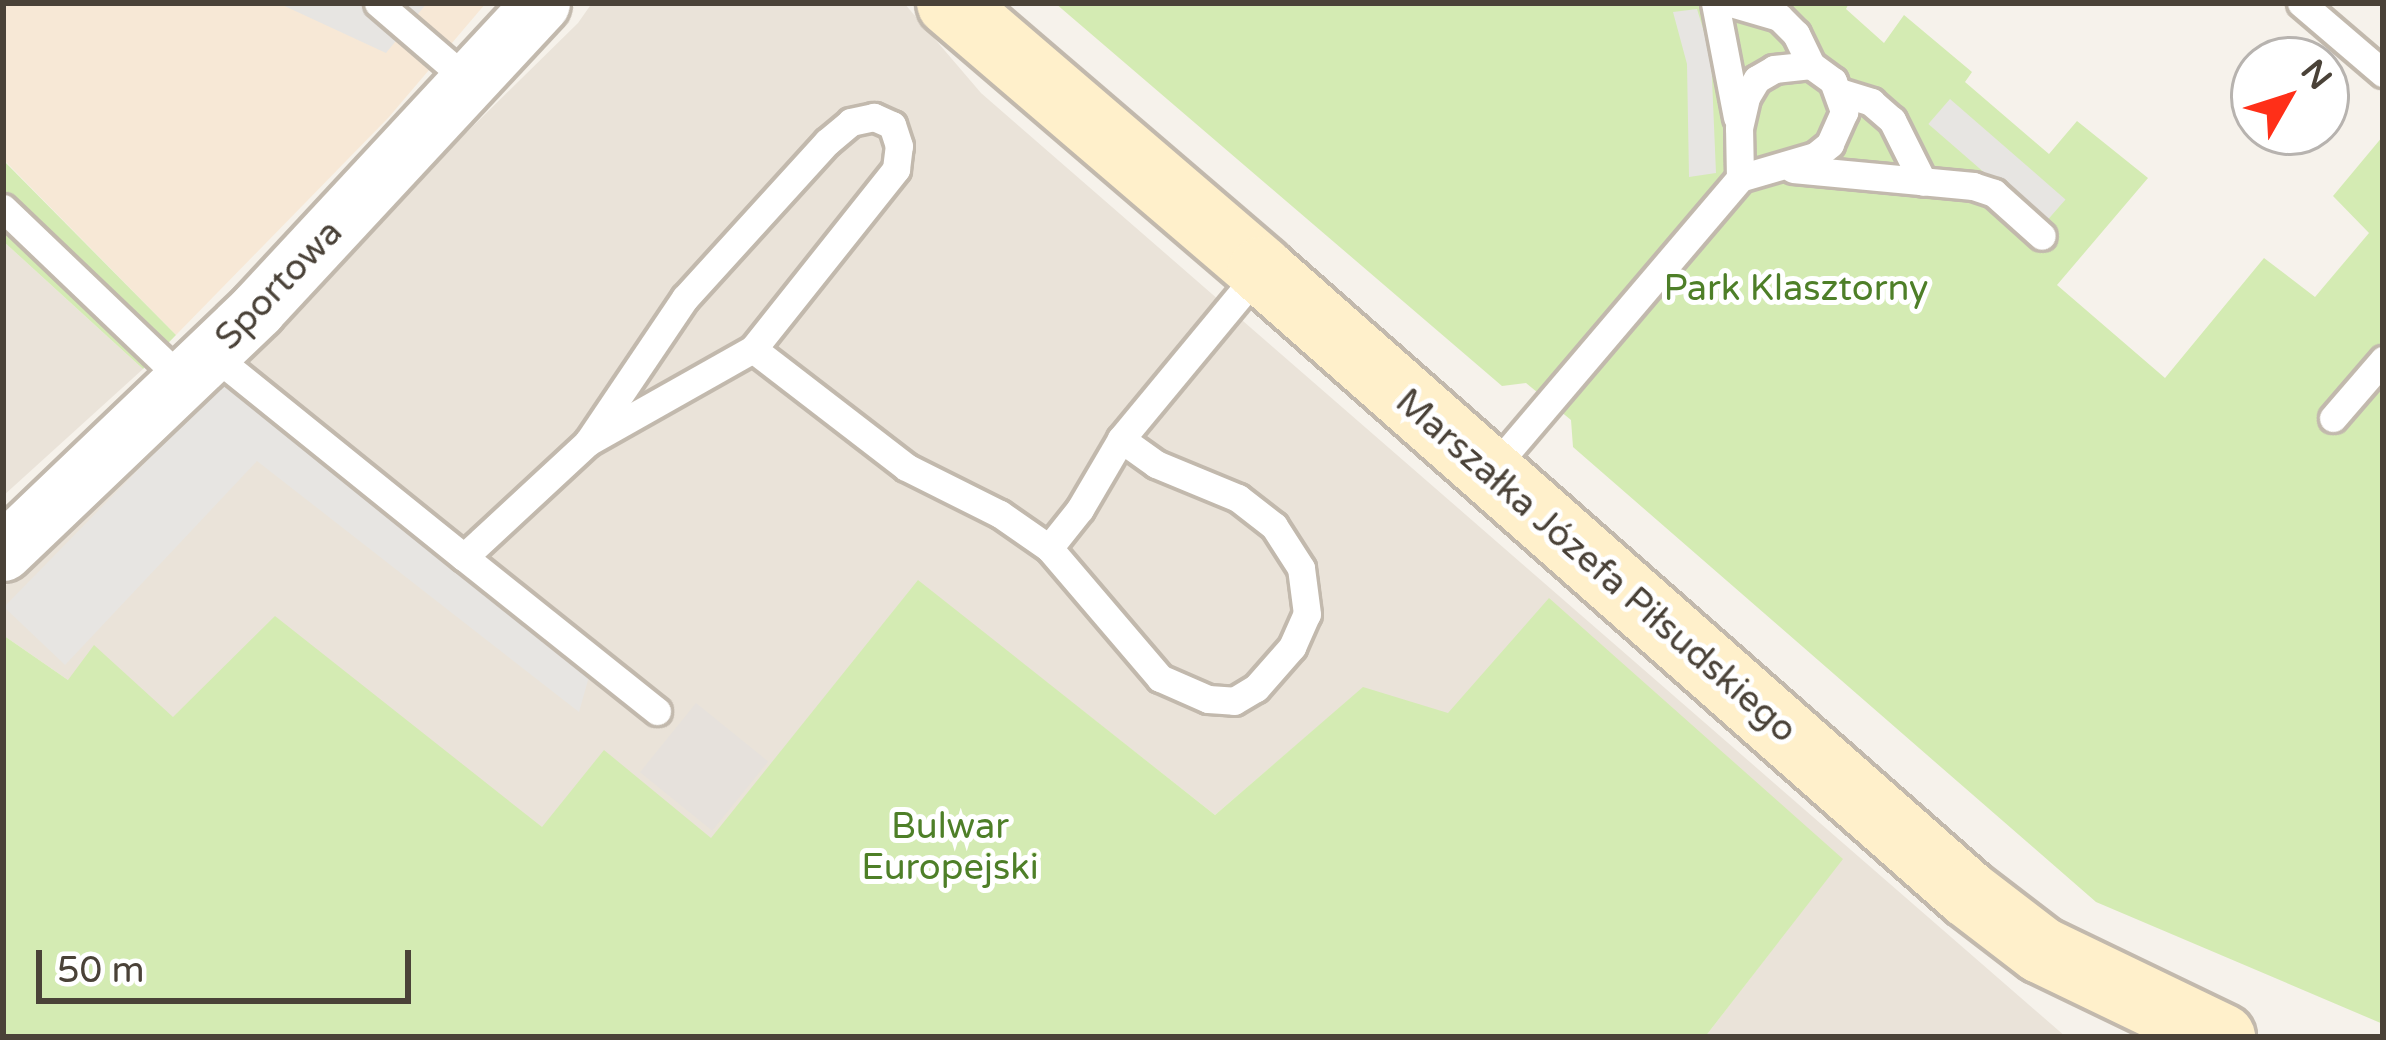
<!DOCTYPE html>
<meta charset="utf-8">
<style>
body{margin:0}
#map{position:relative;width:2386px;height:1040px;overflow:hidden;background:#f6f2eb;font-family:"Varela Round",sans-serif}
div>[style]{position:absolute}
[style*='--x']{left:calc(var(--x)*1px);top:calc(var(--y)*1px);width:calc(var(--w)*1px);rotate:calc(var(--a)*1deg)}
.residential>*{inset:0;background:#eae3d9}
.commercial>*{inset:0;background:#f7e8d6}
.industrial>*{inset:0;background:#e6e1dc;transform-origin:0 0}
.green>*{inset:0;background:#d4ebb3}
.parking>*{inset:0;background:#e7e5e2;transform-origin:0 0}
.roads{filter:drop-shadow(3px 0 #c2b9ad) drop-shadow(-3px 0 #c2b9ad) drop-shadow(0 3px #c2b9ad) drop-shadow(0 -3px #c2b9ad)}
.service>*{height:27px;margin:-13.5px;padding:0 13.5px;transform-origin:13.5px;border-radius:13.5px;background:#fff}
.minor>*{height:57px;margin:-28.5px;padding:0 28.5px;transform-origin:28.5px;border-radius:28.5px;background:#fff}
.secondary>*{height:66px;margin:-33px;padding:0 33px;transform-origin:33px;border-radius:33px;background:#fff0cb}
span{translate:-50% -50%;white-space:nowrap;text-align:center;line-height:1.15;-webkit-text-stroke:10px #fff;paint-order:stroke}
.street-label{font-size:36px;color:#4a4238}
.park-label{font-size:36px;color:#4e7f28}
.frame{position:absolute;inset:0;border:6px solid #4a4238;pointer-events:none}
.north{position:absolute;left:2230px;top:36px;width:120px;height:120px;box-sizing:border-box;background:#fff;border:3px solid #b7b3af;border-radius:50%;rotate:51deg;font-size:33px;font-weight:700;line-height:48px;text-align:center;color:#4a4238}
.north::after{content:'';display:block;margin:auto;width:42px;height:54px;background:#ff2f18;clip-path:polygon(50% 0,100% 100%,50% 72%,0 100%)}
.scale{position:absolute;left:36px;top:950px;width:375px;height:54px;box-sizing:border-box;border:6px solid #4a4238;border-top:0;padding-left:15px;font-size:36px;line-height:42px;white-space:nowrap;color:#4a4238;-webkit-text-stroke:9px #fff;paint-order:stroke}
</style>
<div id="map">
<div class="residential">
<div style="clip-path:polygon(592px 3px,904px 3px,981px 93px,2066px 1037px,1705px 1037px,1842px 859px,1363px 688px,1215px 815px,918px 581px,711px 839px,506px 873px,335px 871px,182px 775px,68px 680px,3px 635px,3px 588px,578px 23px)"></div>
<div style="clip-path:polygon(3px 241px,143px 369px,3px 496px)"></div>
</div>
<div class="commercial">
<div style="clip-path:polygon(3px 3px,486px 3px,389px 117px,176px 335px,3px 159px)"></div>
</div>
<div class="industrial">
<div style="left:696px;top:703px;width:93px;height:89px;rotate:39deg"></div>
</div>
<div class="green">
<div style="clip-path:polygon(1055px 3px,1849px 3px,1846px 9px,1884px 43px,1904px 15px,1972px 72px,1965px 82px,2049px 154px,2077px 121px,2148px 178px,2057px 285px,2165px 378px,2264px 258px,2315px 297px,2369px 233px,2333px 196px,2383px 136px,2383px 1024px,2096px 902px,1573px 447px,1571px 420px,1526px 383px,1502px 386px)"></div>
<div style="clip-path:polygon(3px 160px,176px 335px,143px 369px,3px 241px)"></div>
<div style="clip-path:polygon(918px 580px,1215px 815px,1363px 687px,1448px 713px,1549px 598px,1843px 859px,1705px 1037px,3px 1037px,3px 635px,68px 680px,94px 645px,173px 717px,275px 616px,542px 827px,604px 750px,711px 838px)"></div>
</div>
<div class="parking">
<div style="clip-path:polygon(278px 3px,427px 3px,386px 53px)"></div>
<div style="clip-path:polygon(1697px 9px,1711px 55px,1716px 173px,1689px 177px,1687px 64px,1673px 12px)"></div>
<div style="left:1950px;top:99px;width:153px;height:33px;rotate:41deg"></div>
<div style="clip-path:polygon(222px 384px,590px 673px,579px 712px,257px 461px,65px 665px,4px 607px)"></div>
</div>
<div class="roads">
<div class="service">
<div style="--x:378;--y:3;--w:123;--a:40.7"></div>
<div style="--x:1715;--y:3;--w:116;--a:79.1"></div>
<div style="--x:1731;--y:3;--w:50;--a:16.3"></div>
<div style="--x:1779;--y:17;--w:24;--a:45"></div>
<div style="--x:1796;--y:34;--w:34;--a:64"></div>
<div style="--x:1811;--y:65;--w:27;--a:36"></div>
<div style="--x:1833;--y:81;--w:33;--a:70"></div>
<div style="--x:1844;--y:112;--w:35;--a:114"></div>
<div style="--x:1830;--y:144;--w:19;--a:141"></div>
<div style="--x:1815;--y:156;--w:78;--a:163.7"></div>
<div style="--x:1740;--y:178;--w:50;--a:-91.1"></div>
<div style="--x:1739;--y:128;--w:32;--a:-77"></div>
<div style="--x:1746;--y:97;--w:21;--a:-59"></div>
<div style="--x:1757;--y:79;--w:20;--a:-30"></div>
<div style="--x:1774;--y:69;--w:37;--a:-6"></div>
<div style="--x:2301;--y:3;--w:108;--a:40.5"></div>
<div style="--x:1839;--y:92;--w:34;--a:17"></div>
<div style="--x:1871;--y:102;--w:28;--a:41"></div>
<div style="--x:1892;--y:120;--w:69;--a:63.4"></div>
<div style="--x:1793;--y:169;--w:181;--a:5.4"></div>
<div style="--x:1973;--y:186;--w:22;--a:18"></div>
<div style="--x:1994;--y:193;--w:64;--a:41.9"></div>
<div style="--x:3;--y:208;--w:252;--a:43.7"></div>
<div style="--x:753;--y:349;--w:193;--a:37.6"></div>
<div style="--x:906;--y:467;--w:105;--a:26.6"></div>
<div style="--x:1000;--y:514;--w:60;--a:34.8"></div>
<div style="--x:1049;--y:548;--w:171;--a:49.5"></div>
<div style="--x:1160;--y:678;--w:52;--a:23.6"></div>
<div style="--x:1208;--y:699;--w:26;--a:4"></div>
<div style="--x:1234;--y:701;--w:26;--a:-31"></div>
<div style="--x:1256;--y:688;--w:55;--a:-48.7"></div>
<div style="--x:1292;--y:647;--w:36;--a:-66"></div>
<div style="--x:1307;--y:614;--w:46;--a:-97.4"></div>
<div style="--x:1301;--y:568;--w:50;--a:-122.7"></div>
<div style="--x:1274;--y:526;--w:46;--a:-142.1"></div>
<div style="--x:1238;--y:498;--w:89;--a:-157.5"></div>
<div style="--x:1156;--y:464;--w:43;--a:-144.5"></div>
<div style="--x:1121;--y:439;--w:219;--a:-50.4"></div>
<div style="--x:212;--y:354;--w:324;--a:38.9"></div>
<div style="--x:464;--y:557;--w:169;--a:-42.8"></div>
<div style="--x:588;--y:442;--w:189;--a:-29.4"></div>
<div style="--x:753;--y:349;--w:230;--a:-51.5"></div>
<div style="--x:896;--y:169;--w:23;--a:-83"></div>
<div style="--x:899;--y:146;--w:22;--a:-108"></div>
<div style="--x:892;--y:125;--w:20;--a:-156"></div>
<div style="--x:874;--y:117;--w:24;--a:168"></div>
<div style="--x:851;--y:122;--w:31;--a:140"></div>
<div style="--x:827;--y:142;--w:211;--a:132.3"></div>
<div style="--x:685;--y:298;--w:174;--a:124"></div>
<div style="--x:2333;--y:418;--w:77;--a:-49.2"></div>
<div style="--x:1490;--y:472;--w:386;--a:-49.6"></div>
<div style="--x:1049;--y:548;--w:50;--a:-51.5"></div>
<div style="--x:1080;--y:509;--w:81;--a:-59.6"></div>
<div style="--x:464;--y:557;--w:247;--a:38.6"></div>
</div>
<div class="minor">
<div style="--x:3;--y:552;--w:352;--a:-43.7"></div>
<div style="--x:257;--y:309;--w:417;--a:-47.1"></div>
</div>
<div class="secondary">
<div style="--x:950;--y:3;--w:410;--a:40.6"></div>
<div style="--x:1261;--y:270;--w:943;--a:41.43"></div>
<div style="--x:1968;--y:894;--w:92;--a:37.5"></div>
<div style="--x:2041;--y:950;--w:201;--a:25.7"></div>
</div>
</div>
<div class="street-label">
<span style="left:279px;top:285px;rotate:-46deg">Sportowa</span>
<span style="left:1596px;top:566px;rotate:41deg">Marszałka Józefa Piłsudskiego</span>
</div>
<div class="park-label">
<span style="left:1796px;top:289px">Park Klasztorny</span>
<span style="left:950px;top:847px">Bulwar<br>Europejski</span>
</div>
<div class="frame"></div>
<div class="north">N</div>
<div class="scale">50 m</div>
</div>
